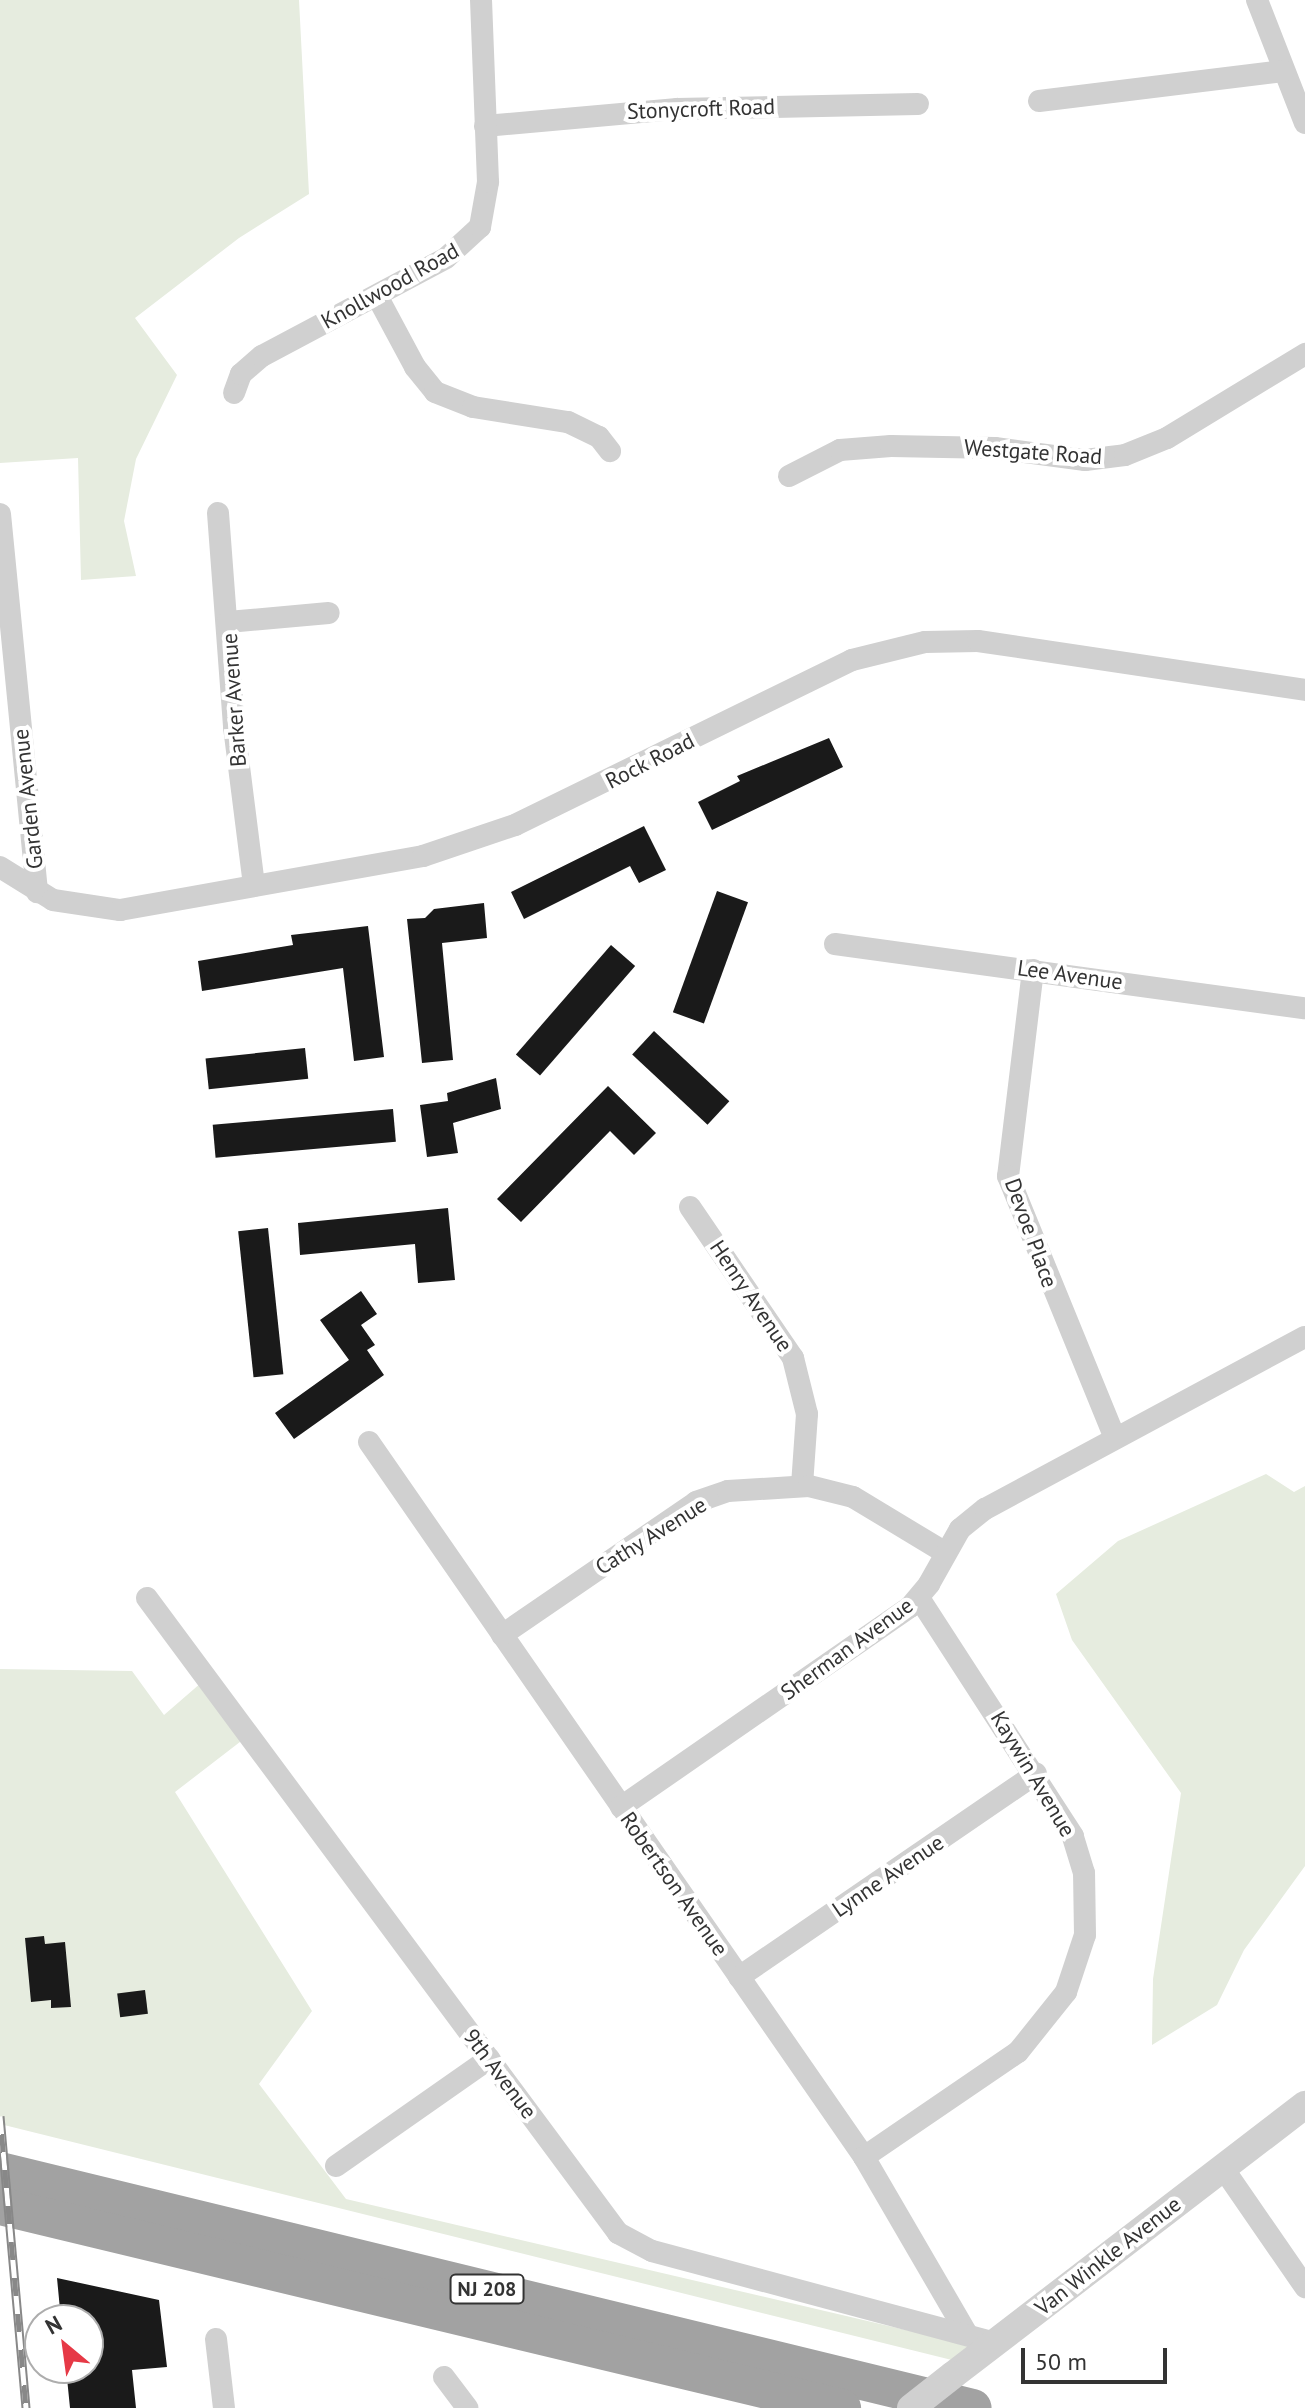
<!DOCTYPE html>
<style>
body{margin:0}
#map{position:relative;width:1305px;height:2408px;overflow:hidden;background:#fff;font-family:"PT Sans",sans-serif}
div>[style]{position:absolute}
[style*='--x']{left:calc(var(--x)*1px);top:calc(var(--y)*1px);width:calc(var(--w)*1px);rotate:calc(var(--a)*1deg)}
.green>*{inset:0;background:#e6ecdf}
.building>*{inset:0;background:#1a1a1a;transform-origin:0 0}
.minor>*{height:22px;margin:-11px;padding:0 11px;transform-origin:11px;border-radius:11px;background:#d0d0d0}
.tertiary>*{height:28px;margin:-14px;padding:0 14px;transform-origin:14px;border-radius:14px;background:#d0d0d0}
.trunk>*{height:38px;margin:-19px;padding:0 19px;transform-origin:19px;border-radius:19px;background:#a2a2a2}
.rail>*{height:9px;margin-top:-4.5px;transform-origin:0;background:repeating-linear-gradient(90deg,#fff 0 18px,#888 0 36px);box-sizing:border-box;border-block:2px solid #888}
.tertiary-bridge>*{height:28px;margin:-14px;padding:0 14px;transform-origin:14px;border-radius:14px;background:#d0d0d0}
span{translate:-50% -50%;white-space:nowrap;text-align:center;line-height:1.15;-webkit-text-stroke:8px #fff;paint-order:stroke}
.shield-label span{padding:2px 6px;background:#fff;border:2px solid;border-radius:6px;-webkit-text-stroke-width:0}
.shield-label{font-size:20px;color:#333;font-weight:700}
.street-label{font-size:22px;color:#333}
.north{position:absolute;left:24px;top:2304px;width:80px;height:80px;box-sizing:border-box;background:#fff;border:2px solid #adadad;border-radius:50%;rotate:331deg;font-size:22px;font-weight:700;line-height:32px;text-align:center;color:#333}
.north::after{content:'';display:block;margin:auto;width:28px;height:36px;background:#e63946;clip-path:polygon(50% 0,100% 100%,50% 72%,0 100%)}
.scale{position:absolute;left:1021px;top:2348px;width:146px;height:36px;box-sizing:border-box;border:4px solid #333;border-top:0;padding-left:10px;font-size:24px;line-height:28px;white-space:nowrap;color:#333;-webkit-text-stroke:6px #fff;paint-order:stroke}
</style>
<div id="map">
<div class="green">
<div style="clip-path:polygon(0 0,299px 0,309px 194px,239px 238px,135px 318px,177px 375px,136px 459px,124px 521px,136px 576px,81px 580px,78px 458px,0 463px)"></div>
<div style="clip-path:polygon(1266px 1474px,1294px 1492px,1305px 1486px,1305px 1866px,1244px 1950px,1217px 2005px,1152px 2045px,1153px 1979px,1181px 1793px,1072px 1640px,1056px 1594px,1118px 1541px)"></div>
<div style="clip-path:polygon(0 1669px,132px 1671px,164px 1715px,209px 1676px,249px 1735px,175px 1792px,312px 2011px,259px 2084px,346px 2199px,987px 2349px,968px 2364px,0 2124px)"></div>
</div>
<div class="building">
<div style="clip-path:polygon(829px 738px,843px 767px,712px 830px,698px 802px,740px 781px,737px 776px)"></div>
<div style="clip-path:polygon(644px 826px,666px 870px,639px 883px,630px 866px,524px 919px,511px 892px)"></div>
<div style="left:717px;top:891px;width:33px;height:129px;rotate:20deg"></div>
<div style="clip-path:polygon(484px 903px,487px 938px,442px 943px,453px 1060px,422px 1063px,407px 919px,425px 918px,434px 909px)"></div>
<div style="clip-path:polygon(368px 926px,384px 1057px,354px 1061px,343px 968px,202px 991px,198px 961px,293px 945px,291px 935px)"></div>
<div style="left:611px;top:945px;width:32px;height:145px;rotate:41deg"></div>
<div style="left:654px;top:1031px;width:103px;height:32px;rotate:43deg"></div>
<div style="left:305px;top:1048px;width:31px;height:100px;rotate:84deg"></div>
<div style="clip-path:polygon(496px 1078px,501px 1109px,453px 1123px,458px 1153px,427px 1157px,420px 1105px,448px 1101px,447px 1093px)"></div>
<div style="clip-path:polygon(608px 1086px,656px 1133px,634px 1155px,610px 1131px,521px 1222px,497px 1199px)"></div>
<div style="left:393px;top:1109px;width:33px;height:181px;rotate:85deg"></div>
<div style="clip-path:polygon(448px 1208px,455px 1280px,418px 1283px,415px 1244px,300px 1255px,298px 1223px)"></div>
<div style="left:268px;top:1228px;width:147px;height:30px;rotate:84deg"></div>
<div style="clip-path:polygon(361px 1291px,377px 1314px,361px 1325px,375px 1345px,367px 1350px,384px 1375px,294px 1439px,275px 1413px,349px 1360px,320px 1320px)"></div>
<div style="clip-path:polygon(44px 1936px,45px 1944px,65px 1942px,71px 2007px,51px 2008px,51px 2000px,31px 2002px,25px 1938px)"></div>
<div style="left:145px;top:1990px;width:24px;height:28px;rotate:83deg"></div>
<div style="clip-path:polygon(57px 2278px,159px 2300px,167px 2367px,132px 2370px,136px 2408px,70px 2408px,66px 2368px,88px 2368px,88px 2320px,61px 2320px)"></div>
</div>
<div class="minor">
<div style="--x:1257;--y:0;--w:132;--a:68.7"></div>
<div style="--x:1039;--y:101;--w:246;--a:-7"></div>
<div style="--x:485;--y:126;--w:193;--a:-5.1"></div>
<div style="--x:677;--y:109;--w:241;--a:-1.2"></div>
<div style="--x:377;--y:296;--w:81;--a:61.8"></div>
<div style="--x:415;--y:367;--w:32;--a:51"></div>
<div style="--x:435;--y:392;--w:41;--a:21.5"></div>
<div style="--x:473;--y:407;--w:96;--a:9"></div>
<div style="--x:568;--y:422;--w:34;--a:26"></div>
<div style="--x:599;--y:437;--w:18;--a:52"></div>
<div style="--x:234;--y:393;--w:20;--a:-70"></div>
<div style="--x:241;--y:374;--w:28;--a:-41"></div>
<div style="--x:262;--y:356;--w:208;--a:-28"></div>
<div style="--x:446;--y:258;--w:46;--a:-42.4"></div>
<div style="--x:480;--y:227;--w:46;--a:-79.9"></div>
<div style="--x:488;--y:182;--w:182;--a:-92.2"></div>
<div style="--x:789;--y:476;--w:57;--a:-27"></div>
<div style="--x:840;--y:450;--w:51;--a:-4.5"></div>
<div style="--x:891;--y:446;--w:104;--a:1.1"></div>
<div style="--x:995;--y:448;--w:91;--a:7.6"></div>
<div style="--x:1085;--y:460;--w:40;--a:-7.1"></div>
<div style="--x:1125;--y:455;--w:45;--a:-22"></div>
<div style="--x:1167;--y:438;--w:162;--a:-31.3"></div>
<div style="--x:218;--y:513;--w:215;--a:85.7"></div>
<div style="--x:234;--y:727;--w:160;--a:82.8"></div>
<div style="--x:0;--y:514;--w:380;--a:84.4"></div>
<div style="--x:228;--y:622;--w:101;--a:-5.1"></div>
<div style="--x:0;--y:867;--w:62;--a:31.9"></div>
<div style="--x:53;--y:900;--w:68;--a:8.5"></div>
<div style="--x:120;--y:910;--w:308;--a:-10.1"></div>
<div style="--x:423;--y:856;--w:97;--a:-18.6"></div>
<div style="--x:515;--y:825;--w:375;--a:-26.1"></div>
<div style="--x:852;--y:660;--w:75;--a:-13.9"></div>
<div style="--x:925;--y:642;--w:53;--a:-1.1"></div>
<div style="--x:978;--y:641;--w:331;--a:8.5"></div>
<div style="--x:835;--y:944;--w:474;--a:7.8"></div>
<div style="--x:1033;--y:970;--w:208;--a:96.9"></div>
<div style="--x:1008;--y:1176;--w:283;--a:67.8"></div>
<div style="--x:690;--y:1207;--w:183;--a:55.7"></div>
<div style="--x:793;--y:1358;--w:58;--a:76"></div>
<div style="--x:807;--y:1414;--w:72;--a:94"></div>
<div style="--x:369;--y:1442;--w:870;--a:55.3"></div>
<div style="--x:864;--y:2157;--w:205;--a:59.8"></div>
<div style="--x:147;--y:1598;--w:791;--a:53.43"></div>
<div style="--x:618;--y:2233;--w:38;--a:28"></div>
<div style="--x:652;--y:2251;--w:355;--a:15"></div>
<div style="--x:502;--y:1635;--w:235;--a:-34.4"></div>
<div style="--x:696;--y:1502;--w:34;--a:-19"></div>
<div style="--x:728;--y:1491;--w:81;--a:-3.5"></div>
<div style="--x:809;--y:1486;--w:45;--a:14"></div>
<div style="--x:853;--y:1497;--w:106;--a:31.1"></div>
<div style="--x:621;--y:1807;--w:351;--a:-34.7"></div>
<div style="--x:910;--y:1607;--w:30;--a:-50"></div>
<div style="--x:929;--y:1584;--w:63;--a:-60.6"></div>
<div style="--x:960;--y:1529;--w:32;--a:-39"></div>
<div style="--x:985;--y:1509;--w:363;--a:-28.3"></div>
<div style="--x:739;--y:1977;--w:360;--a:-34.4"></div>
<div style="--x:864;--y:2157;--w:186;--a:-34.3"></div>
<div style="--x:1018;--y:2052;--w:77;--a:-51.3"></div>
<div style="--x:1066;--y:1992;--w:60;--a:-71.6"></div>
<div style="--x:1085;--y:1935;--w:62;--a:-90.9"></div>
<div style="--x:1084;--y:1873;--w:39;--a:-107"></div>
<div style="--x:1073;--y:1836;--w:283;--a:-122.9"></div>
<div style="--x:336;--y:2166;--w:187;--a:-35"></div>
<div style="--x:1223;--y:2168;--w:145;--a:55.4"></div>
<div style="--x:216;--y:2339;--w:69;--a:83.4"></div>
<div style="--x:444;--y:2377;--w:39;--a:53"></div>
</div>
<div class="tertiary">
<div style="--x:953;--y:2375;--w:444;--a:-37.5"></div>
</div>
<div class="trunk">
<div style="--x:0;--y:2171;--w:1001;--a:13.69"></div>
<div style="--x:0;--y:2206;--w:866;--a:13.49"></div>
</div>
<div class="rail">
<div style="--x:0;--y:2116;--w:293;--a:84.9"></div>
</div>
<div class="tertiary-bridge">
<div style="--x:911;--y:2408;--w:53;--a:-38.2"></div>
</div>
<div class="shield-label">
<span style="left:487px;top:2289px">NJ 208</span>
</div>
<div class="street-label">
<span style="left:701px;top:109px;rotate:-2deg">Stonycroft Road</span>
<span style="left:390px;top:286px;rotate:-29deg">Knollwood Road</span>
<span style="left:1033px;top:452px;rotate:4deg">Westgate Road</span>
<span style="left:234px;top:700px;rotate:-94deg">Barker Avenue</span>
<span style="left:650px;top:761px;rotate:-27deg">Rock Road</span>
<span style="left:28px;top:799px;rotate:-96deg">Garden Avenue</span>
<span style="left:1070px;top:975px;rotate:8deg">Lee Avenue</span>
<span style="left:1031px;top:1233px;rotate:70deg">Devoe Place</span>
<span style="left:751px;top:1296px;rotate:56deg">Henry Avenue</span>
<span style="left:651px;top:1536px;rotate:-32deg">Cathy Avenue</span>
<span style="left:847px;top:1649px;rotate:-36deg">Sherman Avenue</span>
<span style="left:1033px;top:1774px;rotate:59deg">Kaywin Avenue</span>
<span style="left:888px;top:1876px;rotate:-34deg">Lynne Avenue</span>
<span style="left:674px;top:1884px;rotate:55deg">Robertson Avenue</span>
<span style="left:500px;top:2074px;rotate:53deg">9th Avenue</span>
<span style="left:1108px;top:2256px;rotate:-38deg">Van Winkle Avenue</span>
</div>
<div class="north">N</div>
<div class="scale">50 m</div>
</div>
